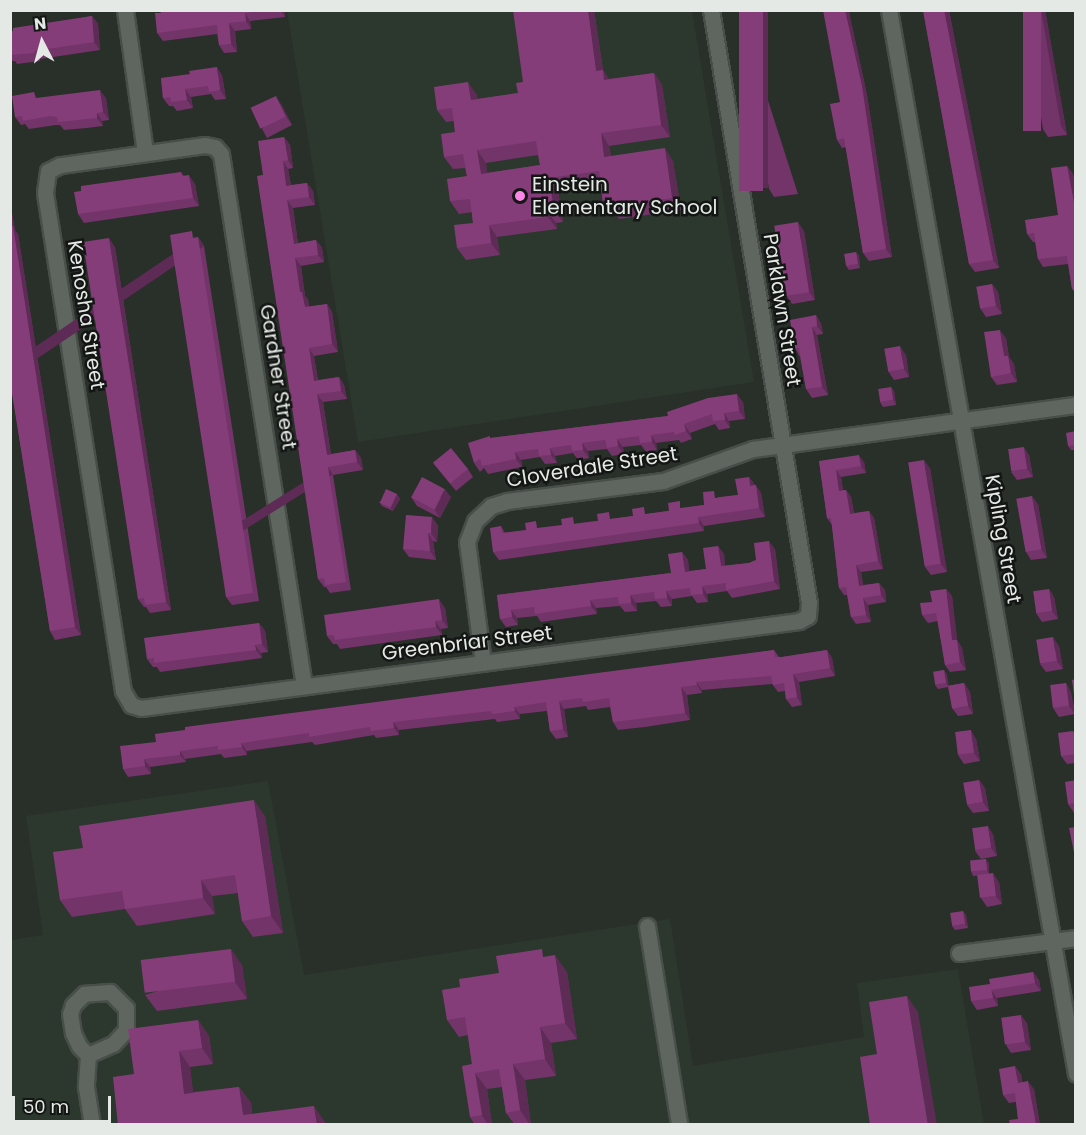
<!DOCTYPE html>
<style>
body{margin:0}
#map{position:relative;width:1086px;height:1135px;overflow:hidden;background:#292f29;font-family:Poppins,sans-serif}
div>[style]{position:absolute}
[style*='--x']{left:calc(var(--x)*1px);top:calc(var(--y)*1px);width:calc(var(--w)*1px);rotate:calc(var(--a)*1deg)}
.built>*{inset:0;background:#2c382d}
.roads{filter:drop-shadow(2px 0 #484e49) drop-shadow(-2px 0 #484e49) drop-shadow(0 2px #484e49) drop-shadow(0 -2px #484e49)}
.minor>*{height:15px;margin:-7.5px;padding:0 7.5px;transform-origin:7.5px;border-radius:7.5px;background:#5f6660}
.wall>*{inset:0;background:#723469}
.shaded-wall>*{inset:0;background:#5d2b55;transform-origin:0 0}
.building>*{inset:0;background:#853d7a;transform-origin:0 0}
.dots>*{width:16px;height:16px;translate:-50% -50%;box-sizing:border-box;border:3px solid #131614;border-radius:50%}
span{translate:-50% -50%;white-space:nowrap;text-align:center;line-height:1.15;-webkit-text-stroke:5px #131614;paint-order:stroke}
.poi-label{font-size:20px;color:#e5e9e5}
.left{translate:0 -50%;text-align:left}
.street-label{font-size:20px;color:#e5e9e5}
.frame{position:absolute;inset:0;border:12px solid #e5e9e5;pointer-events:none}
.north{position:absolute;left:12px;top:12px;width:60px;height:60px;-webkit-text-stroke:4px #131614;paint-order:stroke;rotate:354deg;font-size:16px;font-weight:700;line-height:24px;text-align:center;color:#e5e9e5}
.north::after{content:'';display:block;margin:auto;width:21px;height:27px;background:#e5e9e5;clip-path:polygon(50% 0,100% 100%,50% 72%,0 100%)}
.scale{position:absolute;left:12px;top:1096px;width:99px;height:27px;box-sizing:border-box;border:3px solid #e5e9e5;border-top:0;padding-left:8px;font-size:18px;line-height:21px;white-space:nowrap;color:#e5e9e5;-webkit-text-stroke:4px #131614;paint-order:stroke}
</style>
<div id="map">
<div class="built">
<div style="clip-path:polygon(287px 11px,692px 11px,754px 382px,358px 442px)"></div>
<div style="clip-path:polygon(268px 781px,304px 975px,670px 919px,693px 1066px,864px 1037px,857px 983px,958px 969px,984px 1124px,11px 1124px,11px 940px,43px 935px,26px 816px)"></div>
</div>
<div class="roads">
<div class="minor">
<div style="--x:125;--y:10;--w:144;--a:82"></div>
<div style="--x:889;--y:10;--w:1080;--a:80.03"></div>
<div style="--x:483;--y:663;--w:122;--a:-97.5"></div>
<div style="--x:467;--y:542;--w:22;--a:-69"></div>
<div style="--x:475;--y:521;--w:22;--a:-43"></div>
<div style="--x:491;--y:506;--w:17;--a:-17"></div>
<div style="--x:507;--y:501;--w:157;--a:-7.3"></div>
<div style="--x:663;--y:481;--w:96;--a:-19.6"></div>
<div style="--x:753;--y:449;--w:326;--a:-7.8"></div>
<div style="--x:304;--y:686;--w:538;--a:-98.87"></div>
<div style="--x:221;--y:154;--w:9;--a:-131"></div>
<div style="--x:215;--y:147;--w:10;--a:-169"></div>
<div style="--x:205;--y:145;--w:146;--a:172.1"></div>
<div style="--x:60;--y:165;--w:13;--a:153"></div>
<div style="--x:48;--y:171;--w:22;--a:98"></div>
<div style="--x:45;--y:193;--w:504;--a:81.1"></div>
<div style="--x:123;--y:691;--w:16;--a:60"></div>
<div style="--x:131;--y:705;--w:10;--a:17"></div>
<div style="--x:141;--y:708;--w:664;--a:-7.53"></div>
<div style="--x:799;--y:621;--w:10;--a:-29"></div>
<div style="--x:808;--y:616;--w:13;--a:-86"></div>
<div style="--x:809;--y:603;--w:601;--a:-99.38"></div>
<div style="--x:647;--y:926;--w:201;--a:80.8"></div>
<div style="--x:959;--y:953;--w:118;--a:-7.3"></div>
<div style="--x:88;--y:1055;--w:27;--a:-24"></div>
<div style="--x:113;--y:1044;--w:19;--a:-47"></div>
<div style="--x:126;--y:1030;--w:22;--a:-90"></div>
<div style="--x:126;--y:1008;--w:23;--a:-135"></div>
<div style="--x:110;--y:992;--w:26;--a:176"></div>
<div style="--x:84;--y:994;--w:16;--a:135"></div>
<div style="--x:73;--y:1005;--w:9;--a:108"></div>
<div style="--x:70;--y:1014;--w:19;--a:81"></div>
<div style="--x:73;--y:1033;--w:14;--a:65"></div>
<div style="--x:79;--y:1046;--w:13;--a:45"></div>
<div style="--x:88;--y:1055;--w:32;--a:94"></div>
<div style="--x:86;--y:1087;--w:37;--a:81"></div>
</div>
</div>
<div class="wall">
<div style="clip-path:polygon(161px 10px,284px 10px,285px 17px,250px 21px,251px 29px,235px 31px,237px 52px,224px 53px,219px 45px,217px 34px,163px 41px,157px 33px)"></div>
<div style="clip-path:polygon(evenodd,594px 10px,603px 70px,609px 79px,654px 73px,662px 85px,670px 137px,609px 146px,611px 156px,673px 161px,681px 210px,619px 219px,616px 215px,612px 215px,603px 203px,601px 185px,558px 191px,563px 222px,556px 223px,557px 229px,497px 237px,500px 255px,466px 260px,457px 248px,473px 223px,472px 212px,459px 214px,450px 201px,467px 176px,465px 168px,453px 169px,444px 157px,455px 132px,454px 121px,446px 122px,437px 110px,477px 95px,477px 99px,518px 93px,523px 82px,594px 10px,538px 155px,540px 165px,487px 173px,486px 163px,538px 155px)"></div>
<div style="clip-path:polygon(739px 10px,798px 194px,774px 197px,769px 189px)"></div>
<div style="clip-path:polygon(923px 10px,949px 10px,999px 268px,975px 272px,969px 264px)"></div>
<div style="clip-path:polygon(1023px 10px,1045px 10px,1067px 135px,1048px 137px,1043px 129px)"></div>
<div style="clip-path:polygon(92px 16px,98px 24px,100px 50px,40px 59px,40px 61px,17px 64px,15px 61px,10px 61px,10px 32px)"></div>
<div style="clip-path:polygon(852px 26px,867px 95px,892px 257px,869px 261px,863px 253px,846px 147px,842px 148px,837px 140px,840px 102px)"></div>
<div style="clip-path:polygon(222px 75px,226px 99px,215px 100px,211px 94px,191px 97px,193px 108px,177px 111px,173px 106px,169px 106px,163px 98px,161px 78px)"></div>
<div style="clip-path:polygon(39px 98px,106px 98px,109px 120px,102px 121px,103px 126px,87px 128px,64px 130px,60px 125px,56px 125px,29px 129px,25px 124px,21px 125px,15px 117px)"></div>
<div style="clip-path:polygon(281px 104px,292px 125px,267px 138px,262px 129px)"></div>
<div style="clip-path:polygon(284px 137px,290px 145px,293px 168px,288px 169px,291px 185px,307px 183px,313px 191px,315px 205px,293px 208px,298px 243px,316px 240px,322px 248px,324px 262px,301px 266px,305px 296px,308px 299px,309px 307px,327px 304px,332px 312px,338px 352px,314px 356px,318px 380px,339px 377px,344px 385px,347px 399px,323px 402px,331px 454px,355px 450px,361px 458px,363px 470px,333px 475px,351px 590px,330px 593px,326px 587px,324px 587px,318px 579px,263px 175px)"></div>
<div style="clip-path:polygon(1067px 166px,1073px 174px,1076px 189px,1076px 294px,1072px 289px,1068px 264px,1043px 267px,1038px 259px,1035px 242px,1033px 242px,1027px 234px,1058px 215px)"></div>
<div style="clip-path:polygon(181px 172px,184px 176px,195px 184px,199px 206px,84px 223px,78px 214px)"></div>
<div style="clip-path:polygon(10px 203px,15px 230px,18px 234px,81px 635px,55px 640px,50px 631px,10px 380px)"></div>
<div style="clip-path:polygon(804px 231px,815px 300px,792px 304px,786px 295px)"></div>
<div style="clip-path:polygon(197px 237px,198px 237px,204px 246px,259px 601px,232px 605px,226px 597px)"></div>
<div style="clip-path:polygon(115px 247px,171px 610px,150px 613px,146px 607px,144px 607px,138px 599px)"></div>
<div style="clip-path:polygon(856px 252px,859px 256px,860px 268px,849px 270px,846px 266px)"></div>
<div style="clip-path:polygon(992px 284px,998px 292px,1002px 314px,986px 317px,980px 308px)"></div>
<div style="clip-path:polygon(816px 315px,821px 324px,823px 334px,817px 335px,828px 395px,812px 398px,806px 389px,800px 357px,795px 348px)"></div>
<div style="clip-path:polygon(1006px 338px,1009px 357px,1014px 364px,1017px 382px,997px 385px,991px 377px)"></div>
<div style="clip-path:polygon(906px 355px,909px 377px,894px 380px,888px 371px)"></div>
<div style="clip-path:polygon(891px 387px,894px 391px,896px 405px,883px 407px,880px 402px)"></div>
<div style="clip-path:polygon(743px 402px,745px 419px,729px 421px,730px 428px,719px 430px,715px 424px,690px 433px,692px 439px,681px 443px,679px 440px,656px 443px,657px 450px,646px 452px,641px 445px,623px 447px,624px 454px,612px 456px,607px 449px,588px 451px,589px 458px,578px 460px,573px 453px,555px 456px,557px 463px,545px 464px,540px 457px,521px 460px,522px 467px,488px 474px,484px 468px,480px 472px,474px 463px,491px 438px,668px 416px)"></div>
<div style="clip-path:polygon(1076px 431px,1076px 450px,1071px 450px,1068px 446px)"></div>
<div style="clip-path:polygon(1029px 455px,1033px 477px,1017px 480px,1011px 472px)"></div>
<div style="clip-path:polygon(819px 461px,864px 462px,866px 473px,841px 477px,843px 490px,846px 490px,851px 497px,854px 513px,869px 511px,874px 518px,883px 569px,861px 572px,863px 585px,879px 583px,885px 590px,886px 602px,868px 605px,871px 622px,856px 624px,851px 617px,847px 595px,844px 595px,839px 588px,832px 525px,827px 518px)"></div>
<div style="clip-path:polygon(433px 463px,468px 469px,473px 477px,456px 491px)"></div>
<div style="clip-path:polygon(930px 468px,947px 572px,931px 575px,925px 567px)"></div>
<div style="clip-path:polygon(749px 477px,761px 493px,765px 517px,704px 526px,704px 531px,499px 560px,493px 552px,501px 526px,505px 533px,648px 514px,704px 505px,719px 497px,738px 495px)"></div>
<div style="clip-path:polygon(397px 494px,400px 499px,393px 511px,382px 506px,379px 502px)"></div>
<div style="clip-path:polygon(411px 497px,451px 497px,440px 518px,417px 506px)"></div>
<div style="clip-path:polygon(1038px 504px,1047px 558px,1031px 560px,1026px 552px)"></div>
<div style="clip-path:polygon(438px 525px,437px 542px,433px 541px,436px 560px,409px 557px,403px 549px)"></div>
<div style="clip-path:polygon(718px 546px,724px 554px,725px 566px,749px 563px,756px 560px,775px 549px,780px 589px,732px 598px,727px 591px,707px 594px,708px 602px,697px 603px,692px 596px,672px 599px,672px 606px,661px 607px,656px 601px,636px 603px,637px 611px,625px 612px,620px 606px,596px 608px,597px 614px,541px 622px,537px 616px,517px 618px,518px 625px,506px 627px,500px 619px,497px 595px,671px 573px,682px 552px,688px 560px,689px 571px,706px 569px)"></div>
<div style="clip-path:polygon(946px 589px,952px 596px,957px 640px,962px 648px,966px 670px,950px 672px,945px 665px,938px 621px,928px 623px,922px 615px,932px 602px)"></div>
<div style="clip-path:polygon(1049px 589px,1054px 597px,1058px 619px,1042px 622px,1036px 613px)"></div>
<div style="clip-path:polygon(445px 608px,448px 628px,441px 629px,442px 635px,340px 649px,337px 644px,333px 644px,327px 636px)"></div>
<div style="clip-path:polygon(259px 623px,265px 631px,268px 652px,261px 653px,262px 658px,160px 672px,157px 667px,153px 667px,147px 659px)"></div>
<div style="clip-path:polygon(1059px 646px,1063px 669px,1046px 672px,1040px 664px)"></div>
<div style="clip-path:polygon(774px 650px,779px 657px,782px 657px,827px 650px,832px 658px,835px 676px,799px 682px,802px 705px,792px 707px,786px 699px,785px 691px,778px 692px,772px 684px,702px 690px,702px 693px,687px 695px,690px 720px,645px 727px,618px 730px,613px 722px,610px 707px,588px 710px,586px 706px,564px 709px,568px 737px,556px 739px,550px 731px,547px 711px,520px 714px,520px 719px,497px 722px,495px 719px,399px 730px,399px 735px,376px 738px,374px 735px,315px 745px,312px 742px,247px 751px,247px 755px,224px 758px,221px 754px,185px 759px,186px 762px,150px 767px,151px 774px,128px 777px,123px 769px,156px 742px)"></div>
<div style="clip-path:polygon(944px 670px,947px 675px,948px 686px,964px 683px,970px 692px,973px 714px,958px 716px,952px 708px,948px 687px,938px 689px,935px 685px)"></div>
<div style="clip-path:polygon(1066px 683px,1071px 692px,1075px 714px,1059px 717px,1053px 708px)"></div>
<div style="clip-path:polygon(1073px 731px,1076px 734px,1076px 763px,1067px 764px,1061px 756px)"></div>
<div style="clip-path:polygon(976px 739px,980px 761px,964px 764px,958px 755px)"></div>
<div style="clip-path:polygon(979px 780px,985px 788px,989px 811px,973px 813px,967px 805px)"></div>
<div style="clip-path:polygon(1076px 780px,1076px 812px,1074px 813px,1068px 804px)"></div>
<div style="clip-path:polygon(265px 816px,283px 933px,253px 937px,242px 921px,238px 893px,212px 896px,215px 914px,137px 926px,125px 909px,72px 917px,60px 900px,83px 848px)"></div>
<div style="clip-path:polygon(993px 834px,997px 856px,981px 859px,975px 851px)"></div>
<div style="clip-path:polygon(989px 863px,989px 874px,999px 882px,1002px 904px,987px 907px,981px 898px,985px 875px,973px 876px,971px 871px)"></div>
<div style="clip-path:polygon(963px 911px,966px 915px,968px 928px,955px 930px,952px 926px)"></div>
<div style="clip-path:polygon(547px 957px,567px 972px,577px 1039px,551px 1043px,556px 1076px,525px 1080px,531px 1125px,515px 1125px,506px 1113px,502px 1087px,487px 1089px,492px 1125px,475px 1125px,470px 1117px,472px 1064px,468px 1035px,459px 1037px,447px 1020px,460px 987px,499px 973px)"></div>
<div style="clip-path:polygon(242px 965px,247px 999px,157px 1011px,145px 995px)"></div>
<div style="clip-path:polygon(1033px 972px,1039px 980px,1041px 991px,997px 998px,998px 1006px,977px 1010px,971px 1001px,990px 984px)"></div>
<div style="clip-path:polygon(198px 1020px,209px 1036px,213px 1064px,190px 1067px,193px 1092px,239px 1087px,251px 1103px,252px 1114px,325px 1122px,326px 1125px,118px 1125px,134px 1074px)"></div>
<div style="clip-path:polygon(1027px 1023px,1031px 1050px,1011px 1053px,1006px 1045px)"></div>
<div style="clip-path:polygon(1021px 1074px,1022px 1082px,1034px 1089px,1040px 1125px,1010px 1125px,1018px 1119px,1016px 1102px,1009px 1103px,1003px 1095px)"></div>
</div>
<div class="shaded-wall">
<div style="clip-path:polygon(280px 10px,284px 10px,285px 17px)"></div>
<div style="clip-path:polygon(588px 10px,594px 10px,603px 70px,611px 82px,613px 92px,596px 71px)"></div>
<div style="left:763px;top:10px;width:5px;height:178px"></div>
<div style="clip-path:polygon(845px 10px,849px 10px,852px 26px,867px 95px,892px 257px,886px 249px)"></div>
<div style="clip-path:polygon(944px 10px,949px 10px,999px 268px,993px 260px)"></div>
<div style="clip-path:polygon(1041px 10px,1045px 10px,1067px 135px,1061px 126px)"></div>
<div style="clip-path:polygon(245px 13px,250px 21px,251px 29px,246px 21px)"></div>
<div style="clip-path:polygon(92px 16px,98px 24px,100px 50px,94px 42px)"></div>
<div style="clip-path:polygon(229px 23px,235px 31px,237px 52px,231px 44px)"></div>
<div style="clip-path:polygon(217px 67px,222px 75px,226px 99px,220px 90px)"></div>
<div style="clip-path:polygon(654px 73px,662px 85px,670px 137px,661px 125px)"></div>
<div style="clip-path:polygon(468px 82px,477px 95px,479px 112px,471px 100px)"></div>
<div style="clip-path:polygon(185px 89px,191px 97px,193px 108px,187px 100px)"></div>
<div style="clip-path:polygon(100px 90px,106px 98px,109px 120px,103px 112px)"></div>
<div style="clip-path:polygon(276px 96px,281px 104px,292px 125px,286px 117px)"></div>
<div style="clip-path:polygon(97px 113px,102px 121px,103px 126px,97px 118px)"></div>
<div style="clip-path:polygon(601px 133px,609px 146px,613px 169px,604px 157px)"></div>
<div style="clip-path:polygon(284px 137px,290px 145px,293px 168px,288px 160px)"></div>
<div style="clip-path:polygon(665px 148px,673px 161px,681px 210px,672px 198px)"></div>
<div style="clip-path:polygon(477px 150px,486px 163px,490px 186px,481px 174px)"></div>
<div style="clip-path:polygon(283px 161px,288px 169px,292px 194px,286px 186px)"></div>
<div style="clip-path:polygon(1067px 166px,1073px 174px,1076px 189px,1076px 213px)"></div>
<div style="clip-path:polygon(189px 175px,195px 184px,199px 206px,193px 198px)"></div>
<div style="clip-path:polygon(549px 178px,558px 191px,563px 222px,554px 210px)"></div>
<div style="clip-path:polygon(307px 183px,313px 191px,315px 205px,309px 197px)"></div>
<div style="clip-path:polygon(287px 200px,293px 208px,299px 252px,294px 244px)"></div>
<div style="clip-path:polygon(10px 203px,15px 230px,18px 234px,81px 635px,75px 627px,10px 227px)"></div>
<div style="clip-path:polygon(547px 211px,556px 223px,557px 229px,548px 217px)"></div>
<div style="clip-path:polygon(798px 222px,804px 231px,815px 300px,809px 292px)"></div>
<div style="clip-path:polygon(489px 225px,497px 237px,500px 255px,491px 243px)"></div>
<div style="left:198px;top:237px;width:11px;height:360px;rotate:56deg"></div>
<div style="clip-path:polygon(109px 238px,115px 247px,171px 610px,166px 602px)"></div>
<div style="clip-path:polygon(316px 240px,322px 248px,324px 262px,318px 255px)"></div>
<div style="clip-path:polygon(856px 252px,859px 256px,860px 268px,858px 264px)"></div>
<div style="clip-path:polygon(295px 258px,301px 266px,305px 296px,308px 299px,310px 315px,305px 307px,300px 292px)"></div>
<div style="clip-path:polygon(992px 284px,998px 292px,1002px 314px,996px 306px)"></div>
<div style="clip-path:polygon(327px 304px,332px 312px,338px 352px,332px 344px)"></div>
<div style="clip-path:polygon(816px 315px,821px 324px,823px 334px,817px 326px)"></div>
<div style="clip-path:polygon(812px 327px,817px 335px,828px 395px,822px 387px)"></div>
<div style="clip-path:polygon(1000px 330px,1006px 338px,1009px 357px,1014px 364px,1017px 382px,1011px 373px,1004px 356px)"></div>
<div style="clip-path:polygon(900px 346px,906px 355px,909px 377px,904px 369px)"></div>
<div style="clip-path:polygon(309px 348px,314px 356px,319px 389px,314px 381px)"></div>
<div style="clip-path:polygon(339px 377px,344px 385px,347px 399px,341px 391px)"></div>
<div style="clip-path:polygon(891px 387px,894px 391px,896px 405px,893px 400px)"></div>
<div style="clip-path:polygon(317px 394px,323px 402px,332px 463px,327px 455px)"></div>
<div style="clip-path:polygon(737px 394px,743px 402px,745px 419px,739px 411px)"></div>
<div style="clip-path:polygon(724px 413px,729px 421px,730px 428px,725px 420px)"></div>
<div style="clip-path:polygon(684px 424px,690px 433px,692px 439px,686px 431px)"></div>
<div style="clip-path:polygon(651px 435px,656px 443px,657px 450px,652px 442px)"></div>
<div style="clip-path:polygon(617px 439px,623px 447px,624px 454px,618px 446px)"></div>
<div style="clip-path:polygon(582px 443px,588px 451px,589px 458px,583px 450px)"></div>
<div style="clip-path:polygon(1024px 447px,1029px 455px,1033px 477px,1027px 469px)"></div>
<div style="clip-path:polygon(550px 448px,555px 456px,557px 463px,551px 455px)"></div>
<div style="clip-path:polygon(355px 450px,361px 458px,363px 470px,357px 462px)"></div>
<div style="clip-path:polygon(515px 452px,521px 460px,522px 467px,516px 459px)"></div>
<div style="clip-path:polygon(859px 455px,864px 462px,866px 473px,861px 466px)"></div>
<div style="clip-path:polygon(924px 460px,930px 468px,947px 572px,941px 564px)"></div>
<div style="left:328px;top:467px;width:9px;height:116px;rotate:58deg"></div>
<div style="clip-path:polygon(836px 470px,841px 477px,844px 498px,839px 491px)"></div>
<div style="clip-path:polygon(749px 477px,755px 485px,750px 486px)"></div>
<div style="clip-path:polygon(756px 485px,761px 493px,765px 517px,759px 508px)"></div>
<div style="clip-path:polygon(445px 489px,451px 497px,440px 518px,435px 510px)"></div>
<div style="clip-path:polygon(846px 490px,851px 497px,855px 521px,850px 514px)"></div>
<div style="clip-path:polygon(397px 494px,400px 499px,393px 511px,390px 507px)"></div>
<div style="clip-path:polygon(1032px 496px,1038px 504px,1047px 558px,1041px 549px)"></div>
<div style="clip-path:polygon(869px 511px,874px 518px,883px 569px,878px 561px)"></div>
<div style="clip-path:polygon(432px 517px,438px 525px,437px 542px,431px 533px)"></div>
<div style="clip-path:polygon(698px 517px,704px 526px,704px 531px,699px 523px)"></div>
<div style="clip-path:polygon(428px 533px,433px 541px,436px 560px,430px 551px)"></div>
<div style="clip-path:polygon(769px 541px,775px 549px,780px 589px,774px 581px)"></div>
<div style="clip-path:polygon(718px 546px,724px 554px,726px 574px,721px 566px)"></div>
<div style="clip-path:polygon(682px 552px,688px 560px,690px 579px,685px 572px)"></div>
<div style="clip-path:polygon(856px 565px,861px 572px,865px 593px,859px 586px)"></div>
<div style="clip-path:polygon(879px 583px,885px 590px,886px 602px,881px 595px)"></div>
<div style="clip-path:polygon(702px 586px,707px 594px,708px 602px,703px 594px)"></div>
<div style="clip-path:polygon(946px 589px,952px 596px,957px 640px,962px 648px,966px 670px,960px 662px,952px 640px)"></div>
<div style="clip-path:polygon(1049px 589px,1054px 597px,1058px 619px,1052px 611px)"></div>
<div style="clip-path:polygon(666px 591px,672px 599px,672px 606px,667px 598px)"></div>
<div style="clip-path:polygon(630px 595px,636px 603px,637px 611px,631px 603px)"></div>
<div style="clip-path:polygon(863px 598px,868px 605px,871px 622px,866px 615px)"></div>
<div style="clip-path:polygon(439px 599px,445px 608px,448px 628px,442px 620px)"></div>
<div style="clip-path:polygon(590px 600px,596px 608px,597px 614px,591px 606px)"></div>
<div style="clip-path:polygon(511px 610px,517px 618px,518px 625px,512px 617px)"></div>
<div style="clip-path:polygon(435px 621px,441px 629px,442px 635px,436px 627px)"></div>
<div style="clip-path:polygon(259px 623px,265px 631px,268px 652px,262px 644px)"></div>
<div style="clip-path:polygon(1053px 637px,1059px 646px,1063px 669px,1057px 661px)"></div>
<div style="clip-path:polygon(255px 645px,261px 653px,262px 658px,256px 650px)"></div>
<div style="clip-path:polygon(827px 650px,832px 658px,835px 676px,830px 668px)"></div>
<div style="clip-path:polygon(944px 670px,947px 675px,949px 687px,946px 683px)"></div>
<div style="clip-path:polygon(793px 674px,799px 682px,802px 705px,797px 697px)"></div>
<div style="clip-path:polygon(696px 682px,702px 690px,702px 693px,697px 685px)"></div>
<div style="clip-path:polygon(964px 683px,970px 692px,973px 714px,968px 706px)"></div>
<div style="clip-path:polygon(1066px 683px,1071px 692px,1075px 714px,1069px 706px)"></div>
<div style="clip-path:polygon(681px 687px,687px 695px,690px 720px,685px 713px)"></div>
<div style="clip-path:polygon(559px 701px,564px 709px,568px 737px,563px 729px)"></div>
<div style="clip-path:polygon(514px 707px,520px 714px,520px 719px,515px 711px)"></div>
<div style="clip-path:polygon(393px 722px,399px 730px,399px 735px,394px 728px)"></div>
<div style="clip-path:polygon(971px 730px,976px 739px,980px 761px,974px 753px)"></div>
<div style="clip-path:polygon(241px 743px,247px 751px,247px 755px,242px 747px)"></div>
<div style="clip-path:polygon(180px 751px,185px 759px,186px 762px,180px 755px)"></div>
<div style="clip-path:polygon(144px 759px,150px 767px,151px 774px,145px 766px)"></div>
<div style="clip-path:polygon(979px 780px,985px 788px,989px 811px,983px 802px)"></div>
<div style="clip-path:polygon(254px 800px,265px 816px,283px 933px,271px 916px)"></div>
<div style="clip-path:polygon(988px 826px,993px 834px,997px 856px,991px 848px)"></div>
<div style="clip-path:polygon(986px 859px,989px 863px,989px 874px,987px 870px)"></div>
<div style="clip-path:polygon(993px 873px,999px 882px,1002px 904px,996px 896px)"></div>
<div style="clip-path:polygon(201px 880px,212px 896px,215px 914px,203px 898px)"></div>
<div style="clip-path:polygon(963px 911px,966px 915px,968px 928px,965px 924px)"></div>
<div style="clip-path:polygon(231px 949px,242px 965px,247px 999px,235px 982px)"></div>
<div style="clip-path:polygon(555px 955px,567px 972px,577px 1039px,565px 1023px)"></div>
<div style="clip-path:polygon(1033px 972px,1039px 980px,1041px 991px,1035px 983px)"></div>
<div style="clip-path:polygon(991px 990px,997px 998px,998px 1006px,993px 998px)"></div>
<div style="clip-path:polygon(907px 996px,918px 1012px,937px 1125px,928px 1125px)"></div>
<div style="clip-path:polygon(1021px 1015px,1027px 1023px,1031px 1050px,1025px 1042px)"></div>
<div style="clip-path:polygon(198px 1020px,209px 1036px,213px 1064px,202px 1048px)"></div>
<div style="clip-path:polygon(540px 1027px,551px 1043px,556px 1076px,545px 1059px)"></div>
<div style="clip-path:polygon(179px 1051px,190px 1067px,195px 1110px,184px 1094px)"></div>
<div style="clip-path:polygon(513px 1064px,525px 1080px,531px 1125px,530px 1125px,520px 1110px)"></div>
<div style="clip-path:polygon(1015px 1066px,1021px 1074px,1023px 1091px,1018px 1083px)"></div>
<div style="clip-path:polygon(475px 1073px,487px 1089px,492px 1125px,488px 1125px,482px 1115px)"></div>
<div style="clip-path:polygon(1028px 1081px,1034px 1089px,1040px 1125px,1036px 1125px)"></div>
<div style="clip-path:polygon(239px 1087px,251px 1103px,253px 1125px,243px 1115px)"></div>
<div style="clip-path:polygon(314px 1106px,325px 1122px,326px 1125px,317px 1125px)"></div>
</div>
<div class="building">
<div style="clip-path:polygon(161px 10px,268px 10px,245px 13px,246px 21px,229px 23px,231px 44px,219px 45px,217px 25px,157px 33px,155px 13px,161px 13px)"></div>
<div style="clip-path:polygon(evenodd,513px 10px,588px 10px,596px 71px,603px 70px,604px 80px,654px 73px,661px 125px,601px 133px,604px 157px,665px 148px,672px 198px,610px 207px,609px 202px,603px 203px,599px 171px,549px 178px,554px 210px,547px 211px,548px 217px,489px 225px,491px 243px,457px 248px,454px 225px,473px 223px,470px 199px,450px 201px,447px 179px,467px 176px,463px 154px,444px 157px,441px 134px,455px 132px,452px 108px,437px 110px,434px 87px,468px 82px,471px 100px,518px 93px,516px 83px,523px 82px,513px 10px,536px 141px,540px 165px,481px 174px,477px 150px,536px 141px)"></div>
<div style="left:739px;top:10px;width:24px;height:181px"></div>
<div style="clip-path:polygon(823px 10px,845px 10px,862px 86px,886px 249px,863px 253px,844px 138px,837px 140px,830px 104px,840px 102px)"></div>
<div style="clip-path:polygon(923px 10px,944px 10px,993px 260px,969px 264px)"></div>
<div style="left:1023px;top:10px;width:18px;height:121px"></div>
<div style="clip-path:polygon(92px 16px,94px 42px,34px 51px,34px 53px,11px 55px,10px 32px,13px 31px,13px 28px)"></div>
<div style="clip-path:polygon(217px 67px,220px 90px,209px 92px,208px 86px,185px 89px,187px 100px,171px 102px,170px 97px,163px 98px,161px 78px,190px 74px,189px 71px)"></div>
<div style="clip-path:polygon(100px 90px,103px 112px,97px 113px,97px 118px,58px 122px,57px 117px,50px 116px,23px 121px,22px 116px,15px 117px,12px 96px,34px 92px,36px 98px)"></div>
<div style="left:276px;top:96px;width:23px;height:28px;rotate:65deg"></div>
<div style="clip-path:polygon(284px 137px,288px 160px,283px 161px,286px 186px,307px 183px,309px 197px,287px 200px,294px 244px,316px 240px,318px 255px,295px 258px,300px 292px,302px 292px,305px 307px,327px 304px,332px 344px,309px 348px,314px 381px,339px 377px,341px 391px,317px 394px,327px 455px,355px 450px,357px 462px,328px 467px,346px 582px,325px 585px,324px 578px,318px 579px,257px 176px,263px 175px,258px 141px)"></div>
<div style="clip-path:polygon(1067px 166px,1076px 213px,1076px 289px,1072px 289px,1067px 256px,1038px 259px,1034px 233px,1027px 234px,1025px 220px,1058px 215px,1051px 168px)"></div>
<div style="clip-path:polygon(181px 172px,182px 176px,189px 175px,193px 198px,78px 214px,74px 192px,81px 191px,81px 186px)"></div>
<div style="left:798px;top:222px;width:71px;height:24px;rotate:81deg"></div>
<div style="clip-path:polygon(13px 226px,75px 627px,50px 631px,10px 380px,10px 227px)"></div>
<div style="clip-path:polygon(192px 231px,193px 238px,198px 237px,253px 593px,226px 597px,170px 235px)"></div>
<div style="clip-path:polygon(109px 238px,166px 602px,145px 605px,144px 598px,138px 599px,83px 242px)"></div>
<div style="left:856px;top:252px;width:12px;height:12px;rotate:81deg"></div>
<div style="left:992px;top:284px;width:22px;height:16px;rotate:80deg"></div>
<div style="clip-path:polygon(816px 315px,817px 326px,812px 327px,822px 387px,806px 389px,799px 348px,795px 348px,790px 320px)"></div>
<div style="clip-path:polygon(1000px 330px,1004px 356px,1008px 356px,1011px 373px,991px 377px,984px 332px)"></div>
<div style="left:900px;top:346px;width:23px;height:16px;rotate:80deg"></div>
<div style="left:891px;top:387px;width:13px;height:13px;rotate:81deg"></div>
<div style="clip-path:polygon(737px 394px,739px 411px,724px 413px,725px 420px,713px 421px,712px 414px,684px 424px,686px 431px,675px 435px,674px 432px,651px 435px,652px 442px,640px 443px,639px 436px,617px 439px,618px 446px,607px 448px,605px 440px,582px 443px,583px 450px,572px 451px,571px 445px,550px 448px,551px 455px,539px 456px,538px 449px,515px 452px,516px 459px,482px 466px,480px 459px,474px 463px,468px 443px,490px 436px,490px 438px,668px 416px,667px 412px,708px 398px)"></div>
<div style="clip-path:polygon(1076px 431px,1076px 445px,1068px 446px,1066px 433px)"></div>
<div style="left:1024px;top:447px;width:22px;height:16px;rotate:82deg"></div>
<div style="left:451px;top:448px;width:27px;height:23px;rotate:51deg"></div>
<div style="clip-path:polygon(859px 455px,861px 466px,836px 470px,839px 491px,846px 490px,850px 514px,869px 511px,878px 561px,856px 565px,859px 586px,879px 583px,881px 595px,863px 598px,866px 615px,851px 617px,846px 587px,839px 588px,831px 518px,827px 518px,819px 461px)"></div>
<div style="left:924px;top:460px;width:105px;height:16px;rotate:81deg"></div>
<div style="left:422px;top:477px;width:26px;height:23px;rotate:28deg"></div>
<div style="clip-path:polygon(749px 477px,750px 486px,756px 485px,759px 508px,698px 517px,699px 523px,493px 552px,490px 528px,501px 526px,502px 533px,526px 530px,525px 523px,536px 521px,537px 528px,562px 525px,561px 519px,573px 517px,574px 524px,598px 521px,597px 514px,609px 512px,610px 519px,633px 516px,632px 509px,644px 507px,645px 514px,669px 511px,668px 503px,680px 501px,680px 508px,704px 505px,703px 492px,714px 491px,715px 498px,738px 495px,735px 479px)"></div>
<div style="left:386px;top:489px;width:12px;height:15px;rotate:24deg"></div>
<div style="left:1032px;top:496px;width:54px;height:16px;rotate:80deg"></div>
<div style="clip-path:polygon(406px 515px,432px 517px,431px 533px,428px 533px,430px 551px,403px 549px)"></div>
<div style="clip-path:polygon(769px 541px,774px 581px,726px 590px,726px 583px,702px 586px,703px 594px,691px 595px,690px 588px,666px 591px,667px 598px,655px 599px,654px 592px,630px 595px,631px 603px,619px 604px,618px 597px,590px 600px,591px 606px,535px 614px,534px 607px,511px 610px,512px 617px,500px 619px,497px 595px,671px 573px,668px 554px,682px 552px,685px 572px,706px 569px,703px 548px,718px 546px,721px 566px,749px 563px,756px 560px,754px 543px)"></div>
<div style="clip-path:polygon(946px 589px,952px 640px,957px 640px,960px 662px,945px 665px,936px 613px,922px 615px,920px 603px,932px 602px,930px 591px)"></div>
<div style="left:1049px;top:589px;width:22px;height:16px;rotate:82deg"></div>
<div style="clip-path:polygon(439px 599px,442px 620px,435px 621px,436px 627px,335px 640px,334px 635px,327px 636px,324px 615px)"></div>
<div style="clip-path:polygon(259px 623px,262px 644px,255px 645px,256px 650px,154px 663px,154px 658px,147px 659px,144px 638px)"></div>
<div style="left:1053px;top:637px;width:24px;height:17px;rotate:81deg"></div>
<div style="clip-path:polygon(774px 650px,775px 657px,782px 657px,827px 650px,830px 668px,793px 674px,797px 697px,786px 699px,784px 683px,773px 685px,771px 676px,696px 682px,697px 685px,681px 687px,685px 713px,613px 722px,609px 698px,583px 702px,582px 698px,559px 701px,563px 729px,550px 731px,546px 702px,514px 707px,515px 711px,492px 714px,491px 711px,393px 722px,394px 728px,371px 731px,370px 727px,309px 737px,309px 733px,241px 743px,242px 747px,218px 750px,218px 746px,180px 751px,180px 755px,144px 759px,145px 766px,123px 769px,120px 746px,156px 742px,155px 734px,185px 730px,185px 727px)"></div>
<div style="left:944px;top:670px;width:13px;height:11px;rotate:81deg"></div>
<div style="clip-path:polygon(1076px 679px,1076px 695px,1074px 695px,1072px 680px)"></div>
<div style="left:964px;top:683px;width:23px;height:16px;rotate:80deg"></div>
<div style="left:1066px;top:683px;width:23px;height:16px;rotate:83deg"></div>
<div style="left:971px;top:730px;width:23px;height:16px;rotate:83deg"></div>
<div style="clip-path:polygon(1073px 731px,1076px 746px,1076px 754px,1061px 756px,1058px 733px)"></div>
<div style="left:979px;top:780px;width:22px;height:16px;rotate:80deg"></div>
<div style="clip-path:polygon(1076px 780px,1076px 803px,1068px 804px,1065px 782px)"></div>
<div style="clip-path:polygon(254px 800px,271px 916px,242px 921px,235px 875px,201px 880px,203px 898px,125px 909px,122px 891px,60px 900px,53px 852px,83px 848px,79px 826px)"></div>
<div style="left:988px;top:826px;width:22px;height:16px;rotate:82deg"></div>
<div style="clip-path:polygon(1076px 827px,1076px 862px,1069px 828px)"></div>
<div style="left:986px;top:859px;width:11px;height:16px;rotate:85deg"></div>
<div style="left:993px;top:873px;width:23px;height:16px;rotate:83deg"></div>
<div style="left:963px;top:911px;width:13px;height:13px;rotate:81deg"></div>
<div style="left:231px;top:949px;width:33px;height:91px;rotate:83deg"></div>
<div style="clip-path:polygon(542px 949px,543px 957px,555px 955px,565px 1023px,540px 1027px,545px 1059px,513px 1064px,520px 1110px,506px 1113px,499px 1069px,475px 1073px,482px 1115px,470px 1117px,462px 1066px,472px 1064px,465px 1017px,447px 1020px,442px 990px,460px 987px,459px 979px,499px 973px,496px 956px)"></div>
<div style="clip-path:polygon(1033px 972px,1035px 983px,991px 990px,991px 988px,993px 998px,971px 1001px,969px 987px,990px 984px,989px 979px)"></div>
<div style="clip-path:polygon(907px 996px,928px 1125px,870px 1125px,860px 1057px,877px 1054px,869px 1002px)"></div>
<div style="left:1021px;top:1015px;width:27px;height:20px;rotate:82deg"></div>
<div style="clip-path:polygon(198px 1020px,202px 1048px,179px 1051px,184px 1094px,239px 1087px,243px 1115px,314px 1106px,317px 1125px,118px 1125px,113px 1077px,134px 1074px,128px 1029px)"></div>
<div style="clip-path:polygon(1015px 1066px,1018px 1083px,1028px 1081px,1036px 1125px,1010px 1125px,1009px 1120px,1018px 1119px,1015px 1093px,1003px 1095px,999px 1069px)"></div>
</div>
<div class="dots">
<div style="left:520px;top:196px;background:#fa87e7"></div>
</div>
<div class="poi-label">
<span class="left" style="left:532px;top:196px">Einstein<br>Elementary School</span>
</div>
<div class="street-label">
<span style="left:782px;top:310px;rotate:81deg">Parklawn Street</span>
<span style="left:86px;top:315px;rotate:81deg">Kenosha Street</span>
<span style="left:278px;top:377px;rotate:81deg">Gardner Street</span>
<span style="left:592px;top:467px;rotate:-9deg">Cloverdale Street</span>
<span style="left:1003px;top:539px;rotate:80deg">Kipling Street</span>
<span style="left:467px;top:643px;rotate:-7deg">Greenbriar Street</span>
</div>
<div class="frame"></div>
<div class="north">N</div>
<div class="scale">50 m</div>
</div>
